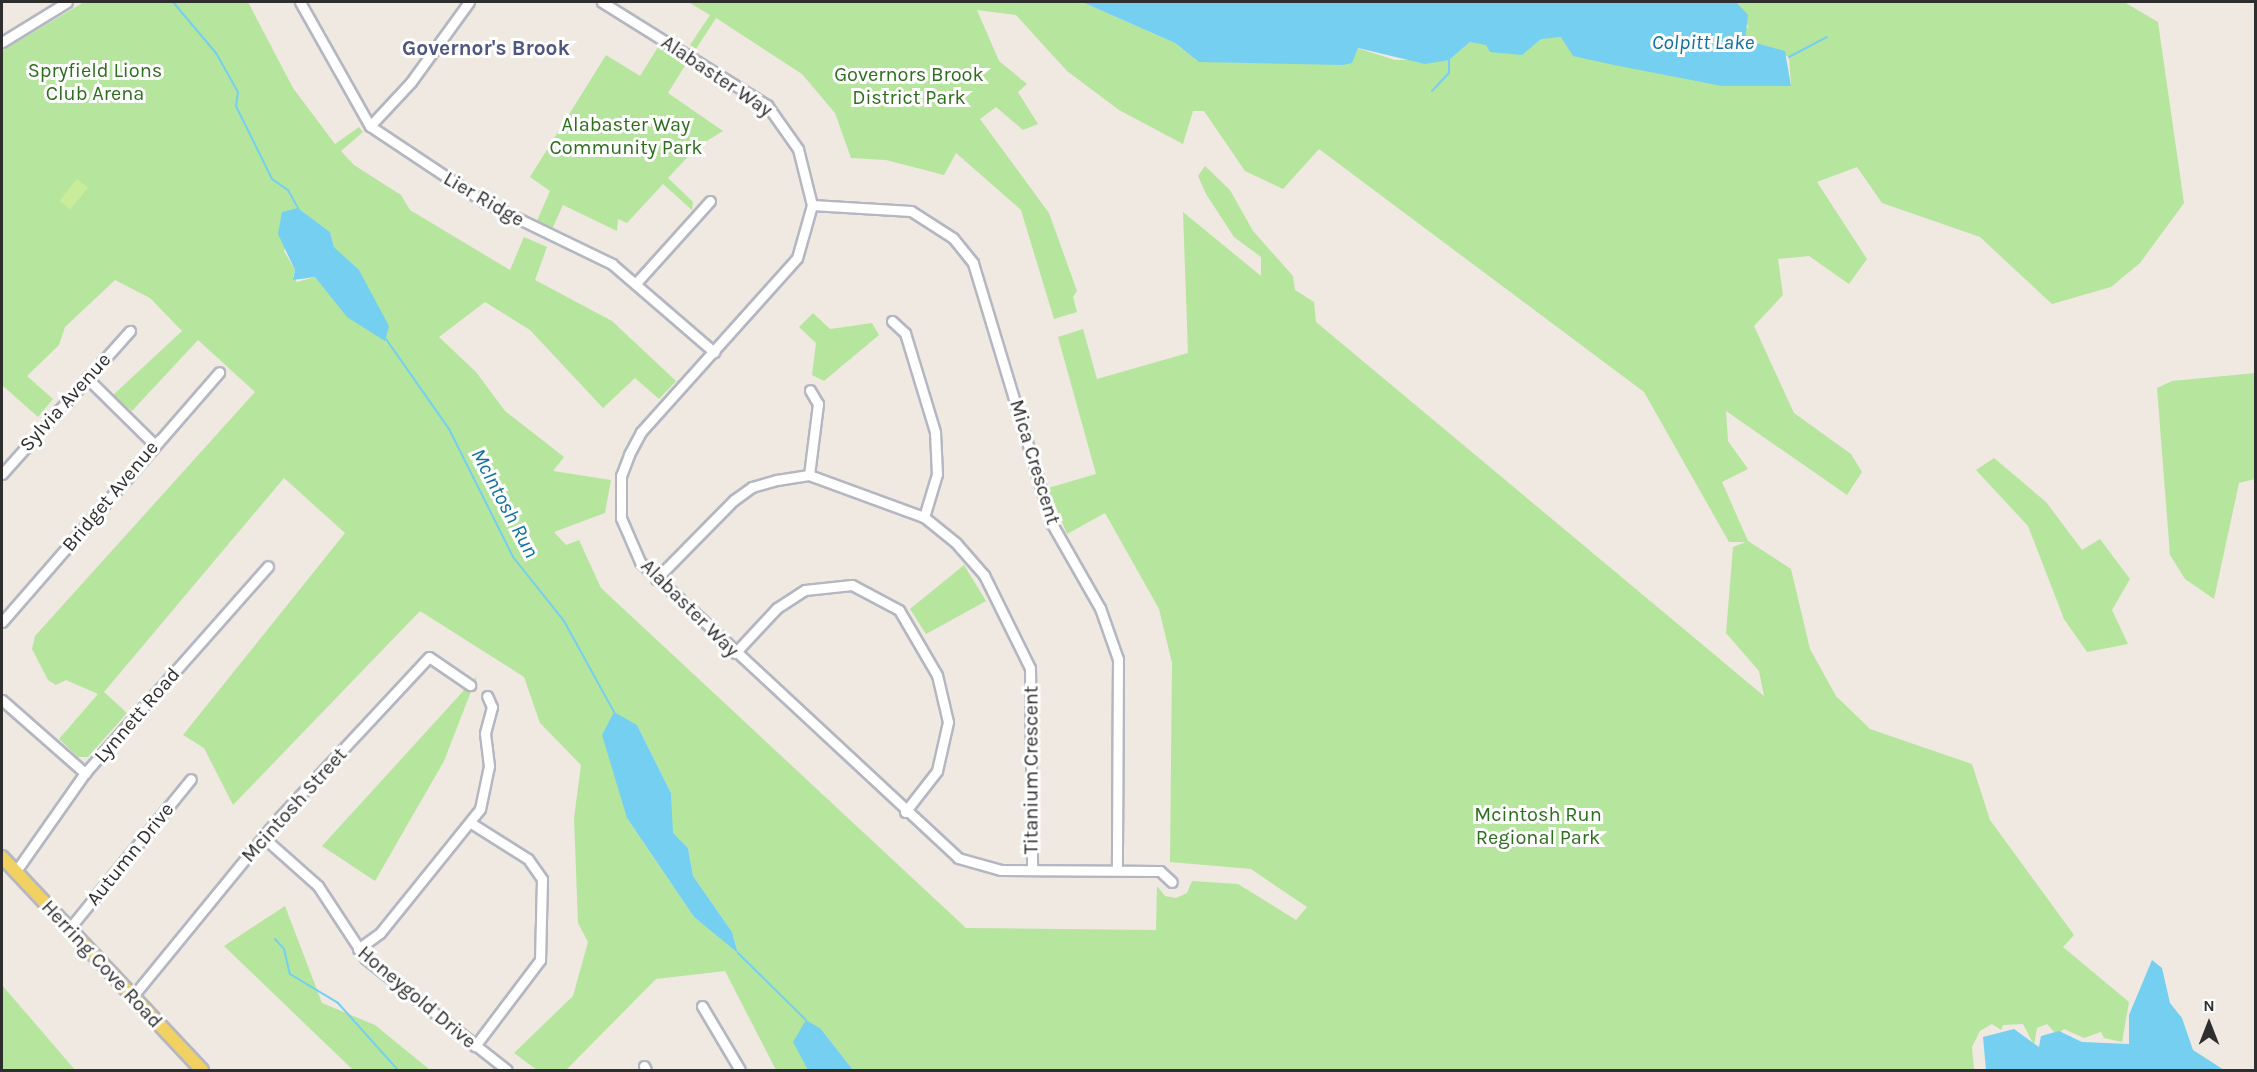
<!DOCTYPE html>
<style>
body{margin:0}
#map{position:relative;width:2257px;height:1072px;overflow:hidden;background:#efe9e1;font-family:Karla,sans-serif}
div>[style]{position:absolute}
[style*='--x']{left:calc(var(--x)*1px);top:calc(var(--y)*1px);width:calc(var(--w)*1px);rotate:calc(var(--a)*1deg)}
.green>*{inset:0;background:#b6e59e}
.pitch>*{inset:0;background:#c9ec9a;transform-origin:0 0}
.water>*{inset:0;background:#75cff0}
.stream>*{height:2px;margin:-1px;padding:0 1px;transform-origin:1px;border-radius:1px;background:#75cff0}
.roads{filter:drop-shadow(2px 0 #b4b7c1) drop-shadow(-2px 0 #b4b7c1) drop-shadow(0 2px #b4b7c1) drop-shadow(0 -2px #b4b7c1)}
.minor>*{height:9px;margin:-4.5px;padding:0 4.5px;transform-origin:4.5px;border-radius:4.5px;background:#fff}
.major>*{height:12px;margin:-6px;padding:0 6px;transform-origin:6px;border-radius:6px;background:#f2d163}
span{translate:-50% -50%;white-space:nowrap;text-align:center;line-height:1.15;-webkit-text-stroke:6px #fff;paint-order:stroke}
.park-label{font-size:20px;color:#2c6e1b}
.street-label{font-size:20px;color:#2e2e2e}
.water-label{font-size:21px;color:#0d6fa3;font-style:italic}
.neighbourhood-label{font-size:21px;color:#4d5680;font-weight:700}
.frame{position:absolute;inset:0;border:3px solid #2e2e2e;pointer-events:none}
.north{position:absolute;left:2179px;top:994px;width:60px;height:60px;-webkit-text-stroke:4px #fff;paint-order:stroke;rotate:0deg;font-size:16px;font-weight:700;line-height:24px;text-align:center;color:#2e2e2e}
.north::after{content:'';display:block;margin:auto;width:21px;height:27px;background:#2e2e2e;clip-path:polygon(50% 0,100% 100%,50% 72%,0 100%)}
</style>
<div id="map">
<div class="green">
<div style="clip-path:polygon(evenodd,84px 2px,248px 2px,293px 88px,335px 144px,359px 127px,363px 132px,341px 151px,354px 165px,401px 195px,410px 210px,510px 270px,524px 237px,547px 247px,535px 280px,612px 321px,676px 381px,659px 399px,635px 378px,603px 408px,530px 330px,485px 302px,439px 337px,476px 372px,505px 411px,564px 457px,553px 471px,611px 480px,605px 513px,554px 532px,566px 545px,579px 540px,601px 588px,966px 928px,1156px 930px,1157px 886px,1165px 896px,1176px 898px,1187px 893px,1192px 881px,1238px 884px,1296px 920px,1307px 907px,1251px 869px,1170px 862px,1172px 663px,1159px 609px,1105px 513px,1067px 534px,1048px 488px,1096px 474px,1058px 337px,1083px 329px,1097px 379px,1188px 353px,1183px 212px,1261px 276px,1261px 257px,1234px 237px,1206px 194px,1198px 176px,1205px 166px,1230px 190px,1253px 231px,1293px 276px,1295px 290px,1314px 302px,1316px 322px,1764px 696px,1759px 671px,1726px 633px,1733px 547px,1746px 542px,1729px 542px,1644px 392px,1319px 149px,1283px 189px,1245px 171px,1204px 111px,1193px 111px,1183px 144px,1119px 110px,1067px 71px,1016px 15px,977px 10px,999px 61px,1027px 84px,1018px 92px,1038px 124px,1023px 130px,996px 107px,980px 119px,1049px 213px,1077px 291px,1073px 297px,1077px 312px,1054px 319px,1021px 210px,956px 153px,944px 175px,886px 160px,851px 158px,835px 113px,802px 74px,716px 18px,696px 49px,690px 45px,710px 15px,688px 2px,1082px 2px,1175px 43px,1199px 62px,1357px 48px,1395px 60px,1449px 60px,1470px 42px,1561px 37px,1791px 86px,1789px 57px,1745px 40px,1743px 26px,1749px 28px,1734px 2px,2124px 2px,2158px 22px,2184px 203px,2140px 263px,2111px 287px,2052px 304px,1980px 237px,1882px 203px,1857px 167px,1817px 182px,1867px 259px,1849px 284px,1809px 256px,1778px 259px,1783px 295px,1754px 326px,1794px 413px,1851px 454px,1862px 472px,1847px 495px,1726px 411px,1728px 441px,1748px 469px,1722px 482px,1748px 541px,1791px 569px,1810px 649px,1836px 696px,1870px 729px,1972px 764px,1990px 820px,2074px 935px,2063px 947px,2129px 1002px,2122px 1042px,2104px 1038px,2101px 1032px,2084px 1038px,2064px 1029px,2057px 1035px,2047px 1024px,2037px 1028px,2034px 1045px,2023px 1024px,2003px 1025px,2001px 1030px,1992px 1024px,1980px 1031px,1972px 1047px,1974px 1070px,853px 1070px,821px 1029px,808px 1070px,776px 1070px,725px 971px,656px 979px,566px 1070px,537px 1070px,514px 1053px,573px 996px,588px 942px,578px 923px,574px 818px,581px 765px,540px 723px,524px 677px,420px 611px,233px 805px,204px 748px,183px 735px,345px 533px,284px 478px,104px 692px,127px 713px,88px 757px,78px 757px,59px 739px,98px 694px,66px 680px,56px 685px,48px 680px,32px 649px,35px 636px,255px 392px,198px 340px,132px 411px,112px 396px,182px 331px,150px 298px,115px 280px,65px 327px,59px 345px,27px 376px,53px 399px,38px 417px,2px 385px,2px 51px,84px 2px,298px 208px,330px 232px,334px 247px,358px 270px,385px 320px,384px 339px,350px 318px,315px 277px,297px 282px,293px 277px,295px 270px,284px 251px,298px 208px,84px 2px,637px 725px,671px 793px,672px 833px,688px 848px,693px 876px,732px 932px,738px 952px,694px 917px,627px 818px,637px 725px)"></div>
<div style="clip-path:polygon(658px 47px,686px 64px,668px 93px,723px 131px,697px 147px,668px 178px,693px 202px,692px 210px,663px 184px,627px 223px,618px 219px,617px 231px,563px 205px,552px 229px,536px 223px,550px 191px,530px 177px,606px 55px,640px 76px)"></div>
<div style="clip-path:polygon(813px 313px,830px 329px,872px 323px,879px 335px,824px 381px,812px 375px,816px 343px,799px 327px)"></div>
<div style="clip-path:polygon(2255px 373px,2255px 479px,2239px 483px,2214px 599px,2185px 579px,2170px 555px,2157px 388px,2172px 381px)"></div>
<div style="clip-path:polygon(1994px 458px,2046px 502px,2082px 550px,2100px 539px,2130px 579px,2112px 610px,2128px 644px,2087px 652px,2064px 619px,2028px 526px,1976px 470px)"></div>
<div style="clip-path:polygon(964px 565px,986px 601px,926px 634px,910px 609px)"></div>
<div style="clip-path:polygon(477px 676px,444px 761px,375px 881px,322px 846px)"></div>
<div style="clip-path:polygon(285px 906px,322px 1003px,375px 1025px,430px 1070px,353px 1070px,224px 946px)"></div>
<div style="clip-path:polygon(2px 985px,75px 1070px,2px 1070px)"></div>
</div>
<div class="pitch">
<div style="left:77px;top:179px;width:14px;height:28px;rotate:39deg"></div>
</div>
<div class="water">
<div style="clip-path:polygon(1082px 2px,1736px 2px,1748px 15px,1745px 40px,1785px 51px,1791px 86px,1722px 86px,1614px 65px,1573px 56px,1561px 37px,1541px 39px,1522px 55px,1490px 52px,1486px 45px,1470px 42px,1449px 60px,1425px 64px,1358px 48px,1352px 63px,1343px 65px,1199px 62px,1175px 43px)"></div>
<div style="clip-path:polygon(298px 208px,330px 232px,334px 247px,359px 270px,389px 326px,385px 341px,347px 317px,315px 277px,293px 280px,295px 270px,278px 234px,282px 212px)"></div>
<div style="clip-path:polygon(614px 712px,637px 725px,671px 793px,673px 833px,688px 848px,693px 876px,732px 932px,738px 953px,694px 917px,627px 818px,602px 735px)"></div>
<div style="clip-path:polygon(2152px 960px,2162px 968px,2170px 1003px,2182px 1018px,2193px 1050px,2224px 1070px,1986px 1070px,1983px 1037px,2014px 1029px,2039px 1047px,2041px 1036px,2059px 1031px,2082px 1042px,2129px 1044px,2129px 1015px)"></div>
<div style="clip-path:polygon(806px 1020px,821px 1029px,853px 1070px,808px 1070px,793px 1042px)"></div>
</div>
<div class="stream">
<div style="--x:173;--y:2;--w:67;--a:49.9"></div>
<div style="--x:216;--y:53;--w:45;--a:60.6"></div>
<div style="--x:238;--y:92;--w:14;--a:98"></div>
<div style="--x:236;--y:106;--w:81;--a:63.7"></div>
<div style="--x:272;--y:179;--w:19;--a:35"></div>
<div style="--x:288;--y:190;--w:21;--a:61"></div>
<div style="--x:1789;--y:57;--w:43;--a:-27.8"></div>
<div style="--x:1432;--y:91;--w:25;--a:-47"></div>
<div style="--x:1449;--y:73;--w:13;--a:-90"></div>
<div style="--x:386;--y:339;--w:110;--a:55"></div>
<div style="--x:449;--y:429;--w:143;--a:63.4"></div>
<div style="--x:513;--y:557;--w:82;--a:51.4"></div>
<div style="--x:564;--y:621;--w:104;--a:61.2"></div>
<div style="--x:275;--y:939;--w:13;--a:48"></div>
<div style="--x:284;--y:949;--w:26;--a:77"></div>
<div style="--x:290;--y:974;--w:56;--a:31.1"></div>
<div style="--x:338;--y:1003;--w:90;--a:48.2"></div>
<div style="--x:738;--y:953;--w:95;--a:44.6"></div>
</div>
<div class="roads">
<div class="minor">
<div style="--x:300;--y:2;--w:142;--a:60.6"></div>
<div style="--x:370;--y:126;--w:139;--a:33.6"></div>
<div style="--x:486;--y:203;--w:140;--a:25.8"></div>
<div style="--x:612;--y:264;--w:135;--a:40.8"></div>
<div style="--x:602;--y:2;--w:195;--a:32"></div>
<div style="--x:767;--y:105;--w:54;--a:54.8"></div>
<div style="--x:798;--y:149;--w:58;--a:76"></div>
<div style="--x:812;--y:205;--w:55;--a:105.8"></div>
<div style="--x:797;--y:258;--w:234;--a:131.9"></div>
<div style="--x:641;--y:432;--w:26;--a:118"></div>
<div style="--x:629;--y:455;--w:22;--a:111"></div>
<div style="--x:621;--y:476;--w:42;--a:90"></div>
<div style="--x:621;--y:518;--w:48;--a:66.6"></div>
<div style="--x:640;--y:562;--w:434;--a:42.9"></div>
<div style="--x:958;--y:858;--w:45;--a:15.6"></div>
<div style="--x:1001;--y:870;--w:159;--a:0.4"></div>
<div style="--x:1160;--y:871;--w:16;--a:43"></div>
<div style="--x:2;--y:42;--w:76;--a:-31.6"></div>
<div style="--x:370;--y:126;--w:60;--a:-47"></div>
<div style="--x:411;--y:82;--w:99;--a:-54.1"></div>
<div style="--x:812;--y:205;--w:99;--a:3.5"></div>
<div style="--x:911;--y:211;--w:50;--a:32.7"></div>
<div style="--x:953;--y:238;--w:32;--a:51"></div>
<div style="--x:973;--y:263;--w:273;--a:73.2"></div>
<div style="--x:1052;--y:524;--w:97;--a:60.3"></div>
<div style="--x:1100;--y:608;--w:54;--a:70.6"></div>
<div style="--x:1118;--y:659;--w:211;--a:90.3"></div>
<div style="--x:637;--y:282;--w:109;--a:-48"></div>
<div style="--x:892;--y:321;--w:18;--a:43"></div>
<div style="--x:905;--y:333;--w:103;--a:73.1"></div>
<div style="--x:935;--y:432;--w:42;--a:87.3"></div>
<div style="--x:937;--y:474;--w:45;--a:106.8"></div>
<div style="--x:87;--y:378;--w:94;--a:44.6"></div>
<div style="--x:2;--y:474;--w:192;--a:-48.2"></div>
<div style="--x:809;--y:475;--w:72;--a:-82.8"></div>
<div style="--x:818;--y:404;--w:16;--a:-120"></div>
<div style="--x:656;--y:579;--w:111;--a:-45.4"></div>
<div style="--x:734;--y:500;--w:22;--a:-36"></div>
<div style="--x:752;--y:487;--w:26;--a:-16"></div>
<div style="--x:777;--y:480;--w:32;--a:-9"></div>
<div style="--x:809;--y:475;--w:122;--a:20.1"></div>
<div style="--x:924;--y:517;--w:41;--a:39.1"></div>
<div style="--x:956;--y:543;--w:43;--a:48.8"></div>
<div style="--x:984;--y:575;--w:104;--a:63.7"></div>
<div style="--x:1030;--y:668;--w:202;--a:89.4"></div>
<div style="--x:2;--y:622;--w:331;--a:-49"></div>
<div style="--x:735;--y:653;--w:62;--a:-47"></div>
<div style="--x:777;--y:608;--w:33;--a:-33"></div>
<div style="--x:805;--y:590;--w:47;--a:-6.1"></div>
<div style="--x:852;--y:585;--w:53;--a:28"></div>
<div style="--x:899;--y:610;--w:75;--a:59.7"></div>
<div style="--x:937;--y:675;--w:48;--a:76.8"></div>
<div style="--x:948;--y:722;--w:50;--a:102.7"></div>
<div style="--x:937;--y:771;--w:52;--a:128"></div>
<div style="--x:2;--y:700;--w:111;--a:41.3"></div>
<div style="--x:471;--y:823;--w:67;--a:32.3"></div>
<div style="--x:528;--y:859;--w:24;--a:55"></div>
<div style="--x:542;--y:879;--w:81;--a:91.4"></div>
<div style="--x:540;--y:960;--w:108;--a:127.1"></div>
<div style="--x:263;--y:837;--w:74;--a:41.7"></div>
<div style="--x:318;--y:886;--w:87;--a:56.7"></div>
<div style="--x:366;--y:959;--w:179;--a:38.2"></div>
<div style="--x:16;--y:871;--w:120;--a:-54.9"></div>
<div style="--x:85;--y:773;--w:276;--a:-48.5"></div>
<div style="--x:69;--y:929;--w:193;--a:-50.9"></div>
<div style="--x:358;--y:949;--w:27;--a:-36"></div>
<div style="--x:380;--y:933;--w:159;--a:-51.1"></div>
<div style="--x:480;--y:809;--w:44;--a:-78.2"></div>
<div style="--x:489;--y:766;--w:33;--a:-97"></div>
<div style="--x:485;--y:733;--w:27;--a:-75"></div>
<div style="--x:492;--y:707;--w:12;--a:-114"></div>
<div style="--x:133;--y:996;--w:226;--a:-50.7"></div>
<div style="--x:276;--y:821;--w:224;--a:-47"></div>
<div style="--x:429;--y:657;--w:50;--a:34.3"></div>
<div style="--x:702;--y:1006;--w:74;--a:59.3"></div>
<div style="--x:644;--y:1066;--w:4;--a:63"></div>
</div>
<div class="major">
<div style="--x:2;--y:857;--w:292;--a:46.8"></div>
</div>
</div>
<div class="park-label">
<span style="left:95px;top:82px">Spryfield Lions<br>Club Arena</span>
<span style="left:909px;top:86px">Governors Brook<br>District Park</span>
<span style="left:626px;top:136px">Alabaster Way<br>Community Park</span>
<span style="left:1538px;top:826px">Mcintosh Run<br>Regional Park</span>
</div>
<div class="street-label">
<span style="left:717px;top:76px;rotate:34deg">Alabaster Way</span>
<span style="left:484px;top:199px;rotate:30deg">Lier Ridge</span>
<span style="left:65px;top:402px;rotate:-48deg">Sylvia Avenue</span>
<span style="left:1035px;top:462px;rotate:73deg">Mica Crescent</span>
<span style="left:110px;top:496px;rotate:-50deg">Bridget Avenue</span>
<span style="left:690px;top:608px;rotate:45deg">Alabaster Way</span>
<span style="left:137px;top:715px;rotate:-49deg">Lynnett Road</span>
<span style="left:1031px;top:770px;rotate:-90deg">Titanium Crescent</span>
<span style="left:294px;top:805px;rotate:-48deg">Mcintosh Street</span>
<span style="left:130px;top:854px;rotate:-51deg">Autumn Drive</span>
<span style="left:102px;top:964px;rotate:47deg">Herring Cove Road</span>
<span style="left:417px;top:997px;rotate:40deg">Honeygold Drive</span>
</div>
<div class="water-label">
<span style="left:1703px;top:42px">Colpitt Lake</span>
<span style="left:505px;top:503px;rotate:62deg">McIntosh Run</span>
</div>
<div class="neighbourhood-label">
<span style="left:486px;top:48px">Governor's Brook</span>
</div>
<div class="frame"></div>
<div class="north">N</div>
</div>
